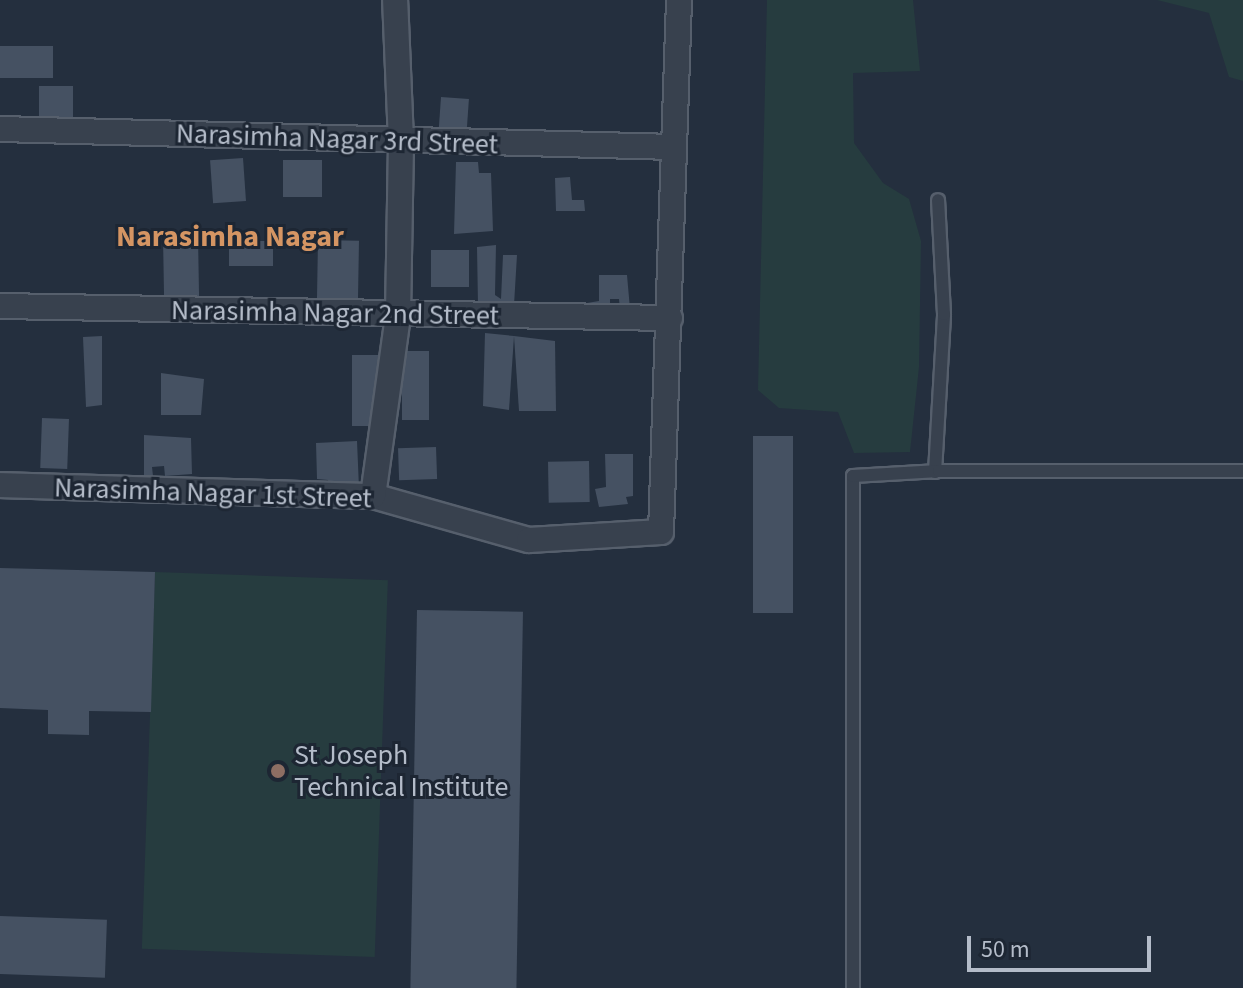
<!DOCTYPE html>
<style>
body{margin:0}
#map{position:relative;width:1243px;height:988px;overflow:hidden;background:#242f3e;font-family:"Source Sans 3",sans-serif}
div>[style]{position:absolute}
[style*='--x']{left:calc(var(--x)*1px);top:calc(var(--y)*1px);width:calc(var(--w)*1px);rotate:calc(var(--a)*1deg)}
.green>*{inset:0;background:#263c3f;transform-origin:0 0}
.building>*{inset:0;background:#455162;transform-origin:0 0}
.roads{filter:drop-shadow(2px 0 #565f6c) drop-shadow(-2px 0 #565f6c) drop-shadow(0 2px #565f6c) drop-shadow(0 -2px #565f6c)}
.lane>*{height:12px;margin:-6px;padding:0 6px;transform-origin:6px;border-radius:6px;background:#38414e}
.street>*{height:24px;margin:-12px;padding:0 12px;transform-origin:12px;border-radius:12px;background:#38414e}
.dots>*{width:22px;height:22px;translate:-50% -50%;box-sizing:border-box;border:4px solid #1d2633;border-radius:50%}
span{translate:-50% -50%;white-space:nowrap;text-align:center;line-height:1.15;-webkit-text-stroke:6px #1d2633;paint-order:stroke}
.street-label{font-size:28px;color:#b4bcc9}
.poi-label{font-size:28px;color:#b4bcc9}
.left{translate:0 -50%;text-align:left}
.neighbourhood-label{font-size:30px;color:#d59563;font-weight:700}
.scale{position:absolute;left:967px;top:936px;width:184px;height:36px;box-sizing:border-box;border:4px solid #b4bcc9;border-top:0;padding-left:10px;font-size:24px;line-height:28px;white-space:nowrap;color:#b4bcc9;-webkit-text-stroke:6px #1d2633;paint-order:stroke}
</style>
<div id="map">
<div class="green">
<div style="clip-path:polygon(767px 0,913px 0,920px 71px,853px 73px,854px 143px,883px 183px,909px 199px,921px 241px,919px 367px,910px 452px,854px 453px,838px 412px,779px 408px,758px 390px)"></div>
<div style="clip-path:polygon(1157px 0,1243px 0,1243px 81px,1229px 77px,1209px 13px)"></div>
<div style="left:155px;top:572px;width:233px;height:377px;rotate:2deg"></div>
</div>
<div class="building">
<div style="left:0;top:46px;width:53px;height:32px"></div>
<div style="left:39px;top:86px;width:34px;height:35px"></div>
<div style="left:441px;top:97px;width:28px;height:37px;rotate:4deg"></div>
<div style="left:243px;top:158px;width:43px;height:33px;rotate:86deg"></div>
<div style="left:283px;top:160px;width:39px;height:37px"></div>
<div style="clip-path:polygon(456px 162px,478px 162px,479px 173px,491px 173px,493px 231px,454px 234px)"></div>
<div style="clip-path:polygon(570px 177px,572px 200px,584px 200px,585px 211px,556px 211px,555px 178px)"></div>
<div style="left:198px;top:236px;width:65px;height:35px;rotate:89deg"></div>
<div style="left:318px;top:240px;width:41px;height:66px;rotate:1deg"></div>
<div style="left:229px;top:241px;width:44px;height:25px"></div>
<div style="clip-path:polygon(496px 245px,495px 295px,501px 299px,503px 255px,517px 255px,514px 305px,478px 305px,477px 247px)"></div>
<div style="left:469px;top:250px;width:37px;height:38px;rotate:90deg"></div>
<div style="clip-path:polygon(599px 275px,627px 275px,630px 309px,620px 310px,619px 299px,610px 299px,610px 310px,587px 310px,587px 303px,599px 301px)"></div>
<div style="clip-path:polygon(485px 333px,514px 336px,509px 410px,483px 406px)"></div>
<div style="clip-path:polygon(102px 336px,102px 405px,86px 407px,83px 337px)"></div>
<div style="clip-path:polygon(514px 336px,555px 341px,556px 411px,519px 411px)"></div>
<div style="left:402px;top:351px;width:27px;height:69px"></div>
<div style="left:352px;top:355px;width:27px;height:71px"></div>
<div style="clip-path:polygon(161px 373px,204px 379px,201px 415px,161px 415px)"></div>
<div style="left:42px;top:418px;width:27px;height:50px;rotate:2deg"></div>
<div style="clip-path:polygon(144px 435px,191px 438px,192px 474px,165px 476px,164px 466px,152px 467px,153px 476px,144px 478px)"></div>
<div style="left:753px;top:436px;width:40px;height:177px"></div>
<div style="clip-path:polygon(357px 441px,359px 488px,330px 488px,328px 480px,317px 479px,316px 443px)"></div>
<div style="left:436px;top:447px;width:32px;height:38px;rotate:88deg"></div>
<div style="clip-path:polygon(605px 454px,633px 454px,633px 496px,626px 497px,628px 504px,599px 507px,595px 489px,606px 487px)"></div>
<div style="left:589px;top:461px;width:41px;height:41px;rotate:89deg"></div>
<div style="clip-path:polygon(0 568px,155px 572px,151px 712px,89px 711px,89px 735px,48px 734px,48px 710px,0 708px)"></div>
<div style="left:417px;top:610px;width:106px;height:378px;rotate:1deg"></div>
<div style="left:0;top:916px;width:107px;height:58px;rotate:2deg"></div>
</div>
<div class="roads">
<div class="lane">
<div style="--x:935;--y:472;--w:158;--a:-86.7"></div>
<div style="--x:944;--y:314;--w:114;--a:-93"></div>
<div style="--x:853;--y:988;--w:512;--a:-90"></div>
<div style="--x:853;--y:476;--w:86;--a:-3.3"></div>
<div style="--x:939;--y:471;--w:304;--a:0"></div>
</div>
<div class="street">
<div style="--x:0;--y:129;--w:673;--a:1.53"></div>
<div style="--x:0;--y:306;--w:670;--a:1.03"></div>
<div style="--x:0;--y:485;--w:373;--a:1.7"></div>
<div style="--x:373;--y:496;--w:162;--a:15.8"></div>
<div style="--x:529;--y:540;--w:132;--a:-3.5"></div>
<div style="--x:661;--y:532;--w:532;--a:-88.06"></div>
<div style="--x:373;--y:496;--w:183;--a:-82.1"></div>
<div style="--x:398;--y:315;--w:174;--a:-89"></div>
<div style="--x:401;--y:141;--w:141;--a:-92.4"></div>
</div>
</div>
<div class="dots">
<div style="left:278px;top:771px;background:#8d6e63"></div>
</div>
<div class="street-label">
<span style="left:337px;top:139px;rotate:2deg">Narasimha Nagar 3rd Street</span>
<span style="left:335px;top:313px;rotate:1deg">Narasimha Nagar 2nd Street</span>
<span style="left:213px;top:493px;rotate:2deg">Narasimha Nagar 1st Street</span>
</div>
<div class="poi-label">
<span class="left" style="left:294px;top:771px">St Joseph<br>Technical Institute</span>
</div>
<div class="neighbourhood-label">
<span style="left:230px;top:237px">Narasimha Nagar</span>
</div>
<div class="scale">50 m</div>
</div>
